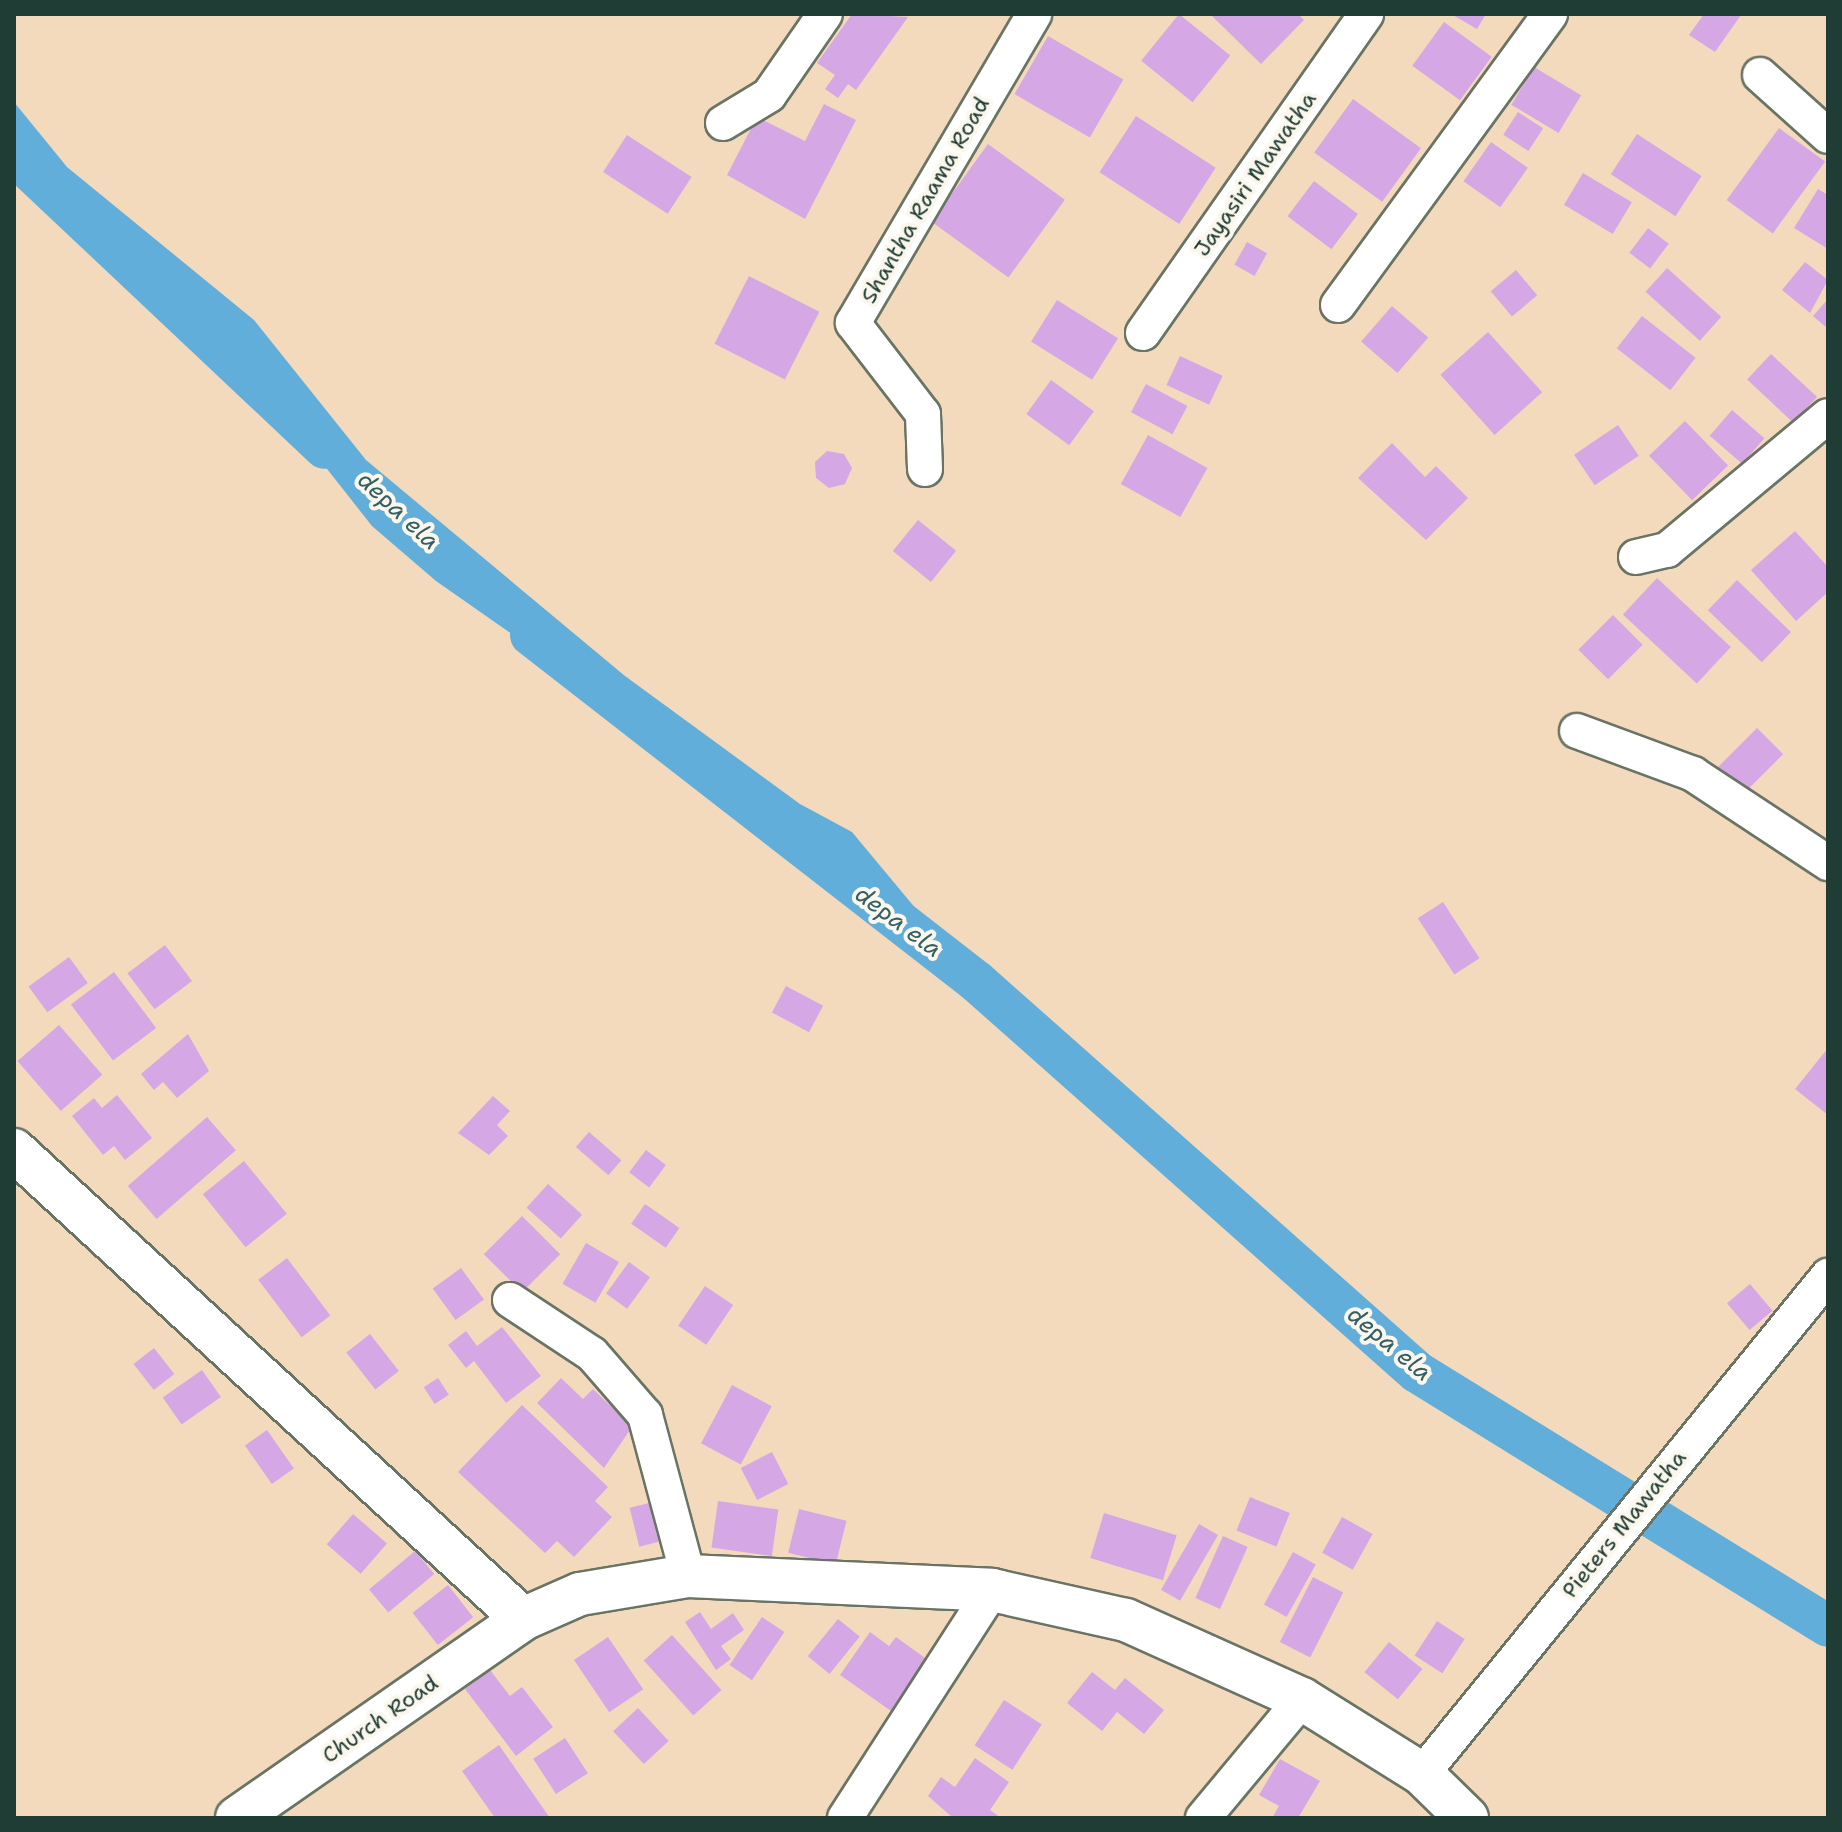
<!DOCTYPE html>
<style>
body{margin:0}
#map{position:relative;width:1842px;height:1832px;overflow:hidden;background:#f3dabd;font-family:"Shantell Sans",sans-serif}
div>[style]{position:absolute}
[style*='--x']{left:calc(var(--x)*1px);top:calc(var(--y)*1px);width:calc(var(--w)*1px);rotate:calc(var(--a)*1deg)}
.water>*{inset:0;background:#61aeda}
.canal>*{height:42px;margin:-21px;padding:0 21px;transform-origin:21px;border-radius:21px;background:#61aeda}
.building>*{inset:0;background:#d5a8e5;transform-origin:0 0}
.roads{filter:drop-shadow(2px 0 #697464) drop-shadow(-2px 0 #697464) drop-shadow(0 2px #697464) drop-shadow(0 -2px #697464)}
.minor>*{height:34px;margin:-17px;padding:0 17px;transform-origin:17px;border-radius:17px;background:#fff}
.tertiary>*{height:42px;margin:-21px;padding:0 21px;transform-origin:21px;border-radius:21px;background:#fff}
span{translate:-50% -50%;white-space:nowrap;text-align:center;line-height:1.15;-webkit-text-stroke:8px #fbf7ec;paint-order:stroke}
.street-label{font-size:22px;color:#1f3d34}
.water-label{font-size:24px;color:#335f66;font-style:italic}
.frame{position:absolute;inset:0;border:16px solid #1f3d34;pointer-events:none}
</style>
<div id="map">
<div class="water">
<div style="clip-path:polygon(14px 102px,67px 167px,254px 320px,366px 460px,625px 676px,800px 804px,852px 832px,976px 981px,827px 854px,436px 581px,372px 526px,227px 342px,14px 155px)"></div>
</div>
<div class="canal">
<div style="--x:14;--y:155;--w:427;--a:43.3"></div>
<div style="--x:531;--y:635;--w:564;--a:37.87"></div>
<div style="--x:976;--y:981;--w:589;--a:41.56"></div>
<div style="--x:1417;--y:1372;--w:483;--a:31.7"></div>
</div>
<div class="building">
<div style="clip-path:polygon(852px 14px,908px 17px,856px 90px,848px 84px,838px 98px,825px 89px,835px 75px,817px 63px)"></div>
<div style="left:1179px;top:14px;width:66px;height:60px;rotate:39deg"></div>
<div style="clip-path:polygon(1210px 14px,1298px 14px,1304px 20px,1261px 64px)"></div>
<div style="clip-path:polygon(1451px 14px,1486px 14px,1477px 29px)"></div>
<div style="clip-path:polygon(1704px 14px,1741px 15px,1715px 52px,1689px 35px)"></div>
<div style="left:1444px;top:22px;width:59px;height:54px;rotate:36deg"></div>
<div style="left:1048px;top:36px;width:87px;height:67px;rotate:30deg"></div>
<div style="left:1534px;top:67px;width:55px;height:44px;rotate:31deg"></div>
<div style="left:1353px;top:99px;width:84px;height:66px;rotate:36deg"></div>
<div style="clip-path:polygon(824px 104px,856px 120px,805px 219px,727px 175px,757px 117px,805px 141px)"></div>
<div style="left:1518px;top:112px;width:30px;height:27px;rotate:33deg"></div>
<div style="left:1136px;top:116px;width:95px;height:67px;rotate:33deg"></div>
<div style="left:1779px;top:128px;width:57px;height:89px;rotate:36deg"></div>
<div style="left:1637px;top:134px;width:77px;height:48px;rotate:33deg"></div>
<div style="left:627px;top:135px;width:77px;height:44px;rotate:33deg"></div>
<div style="left:1491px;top:142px;width:45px;height:48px;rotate:35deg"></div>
<div style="left:988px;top:144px;width:95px;height:96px;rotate:36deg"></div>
<div style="left:1583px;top:173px;width:57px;height:37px;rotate:31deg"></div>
<div style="left:1314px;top:181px;width:55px;height:44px;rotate:37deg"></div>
<div style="clip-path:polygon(1818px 189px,1828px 195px,1828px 249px,1794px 228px)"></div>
<div style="left:1648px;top:228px;width:26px;height:31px;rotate:37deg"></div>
<div style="left:1247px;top:242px;width:23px;height:26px;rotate:29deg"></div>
<div style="clip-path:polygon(1805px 262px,1828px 280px,1810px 313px,1782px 290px)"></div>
<div style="left:1667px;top:268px;width:73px;height:32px;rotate:42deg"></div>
<div style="left:1516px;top:270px;width:33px;height:33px;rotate:50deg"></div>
<div style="left:749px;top:276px;width:79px;height:76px;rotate:27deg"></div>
<div style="clip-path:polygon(1828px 299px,1828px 329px,1813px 316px)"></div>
<div style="left:1057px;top:300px;width:72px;height:49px;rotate:32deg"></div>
<div style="left:1392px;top:306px;width:48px;height:47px;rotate:41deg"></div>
<div style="left:1642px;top:316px;width:68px;height:41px;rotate:38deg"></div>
<div style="left:1488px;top:332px;width:81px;height:64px;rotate:48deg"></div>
<div style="left:1771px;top:354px;width:63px;height:35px;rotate:43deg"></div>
<div style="left:1180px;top:356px;width:47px;height:32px;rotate:25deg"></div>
<div style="left:1051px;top:380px;width:53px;height:42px;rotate:36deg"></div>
<div style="left:1146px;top:384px;width:47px;height:32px;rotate:28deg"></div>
<div style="left:1732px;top:410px;width:43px;height:34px;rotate:41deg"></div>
<div style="left:1685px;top:421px;width:62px;height:50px;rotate:46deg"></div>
<div style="left:1618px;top:425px;width:37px;height:53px;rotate:56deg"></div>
<div style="left:1148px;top:435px;width:68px;height:56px;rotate:29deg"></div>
<div style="clip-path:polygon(1392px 443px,1425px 477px,1436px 466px,1468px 498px,1426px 540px,1358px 478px)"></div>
<div style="clip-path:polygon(827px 451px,844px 454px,852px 468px,845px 484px,829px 488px,816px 478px,815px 462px)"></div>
<div style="left:918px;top:520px;width:49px;height:40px;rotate:39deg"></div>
<div style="clip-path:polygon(1795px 531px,1828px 567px,1828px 592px,1796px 621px,1751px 570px)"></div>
<div style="left:1657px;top:578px;width:101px;height:50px;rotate:43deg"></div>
<div style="left:1737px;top:580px;width:75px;height:42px;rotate:44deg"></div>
<div style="left:1613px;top:615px;width:42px;height:49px;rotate:45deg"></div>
<div style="left:1757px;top:728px;width:37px;height:60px;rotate:45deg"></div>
<div style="left:1443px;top:902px;width:67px;height:30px;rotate:57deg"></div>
<div style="left:165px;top:945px;width:45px;height:47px;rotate:53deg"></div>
<div style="left:69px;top:957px;width:32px;height:50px;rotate:54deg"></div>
<div style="left:114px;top:972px;width:70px;height:54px;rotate:53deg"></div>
<div style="left:786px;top:986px;width:42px;height:30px;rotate:28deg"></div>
<div style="left:59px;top:1025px;width:66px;height:55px;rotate:49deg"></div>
<div style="clip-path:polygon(188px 1034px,209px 1071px,177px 1098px,163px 1082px,154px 1090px,141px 1074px)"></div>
<div style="clip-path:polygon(1828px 1048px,1828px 1115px,1795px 1089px)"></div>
<div style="clip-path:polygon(117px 1095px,152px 1138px,125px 1160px,114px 1146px,103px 1155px,72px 1116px,94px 1098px,102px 1108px)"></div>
<div style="clip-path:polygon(493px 1096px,510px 1111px,497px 1125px,508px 1136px,489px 1155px,458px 1133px)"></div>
<div style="left:207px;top:1117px;width:44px;height:105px;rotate:49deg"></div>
<div style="left:589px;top:1132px;width:43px;height:20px;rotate:41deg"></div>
<div style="left:646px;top:1150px;width:25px;height:28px;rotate:37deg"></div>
<div style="left:244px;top:1161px;width:68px;height:53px;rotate:51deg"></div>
<div style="left:548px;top:1184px;width:46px;height:32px;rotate:42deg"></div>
<div style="left:645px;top:1204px;width:42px;height:24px;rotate:35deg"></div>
<div style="left:522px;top:1216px;width:54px;height:54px;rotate:45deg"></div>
<div style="left:586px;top:1243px;width:38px;height:47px;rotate:30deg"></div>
<div style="left:287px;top:1258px;width:72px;height:36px;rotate:53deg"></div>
<div style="left:629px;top:1262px;width:26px;height:39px;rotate:36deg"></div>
<div style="left:461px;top:1268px;width:39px;height:35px;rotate:54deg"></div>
<div style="left:1750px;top:1284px;width:35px;height:30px;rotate:50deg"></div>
<div style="left:705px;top:1286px;width:34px;height:48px;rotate:34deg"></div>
<div style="clip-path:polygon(502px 1327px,541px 1376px,506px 1403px,474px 1361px,466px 1368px,448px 1345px,466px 1331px,477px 1346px)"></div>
<div style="left:370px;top:1334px;width:47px;height:30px;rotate:52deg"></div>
<div style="left:154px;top:1348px;width:33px;height:26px;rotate:52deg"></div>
<div style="left:202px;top:1370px;width:33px;height:48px;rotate:55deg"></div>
<div style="left:438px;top:1378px;width:20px;height:17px;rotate:57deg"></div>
<div style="clip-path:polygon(561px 1378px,583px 1399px,593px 1389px,632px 1427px,604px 1468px,537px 1403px)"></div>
<div style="left:732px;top:1385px;width:45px;height:66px;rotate:28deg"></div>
<div style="clip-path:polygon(522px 1405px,608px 1487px,595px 1501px,612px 1517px,574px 1557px,557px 1541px,545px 1553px,458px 1472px)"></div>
<div style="left:267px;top:1430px;width:47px;height:27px;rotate:55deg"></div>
<div style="left:772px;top:1452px;width:36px;height:35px;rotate:63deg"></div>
<div style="left:1250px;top:1497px;width:43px;height:36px;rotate:22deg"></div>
<div style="left:718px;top:1501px;width:61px;height:47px;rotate:8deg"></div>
<div style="left:649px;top:1503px;width:40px;height:20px;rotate:76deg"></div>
<div style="left:799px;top:1509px;width:49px;height:45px;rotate:14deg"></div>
<div style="left:1104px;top:1513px;width:76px;height:47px;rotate:17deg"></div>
<div style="left:353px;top:1514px;width:45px;height:40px;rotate:41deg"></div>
<div style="left:1342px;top:1517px;width:35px;height:41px;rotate:29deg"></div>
<div style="left:1199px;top:1524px;width:22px;height:76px;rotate:30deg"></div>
<div style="left:1223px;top:1536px;width:27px;height:68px;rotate:24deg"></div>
<div style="left:415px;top:1551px;width:30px;height:60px;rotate:50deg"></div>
<div style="left:1293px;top:1552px;width:26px;height:60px;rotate:29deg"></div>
<div style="left:1313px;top:1577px;width:34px;height:73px;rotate:27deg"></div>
<div style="left:448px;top:1585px;width:41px;height:45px;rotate:52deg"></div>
<div style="clip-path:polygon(700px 1612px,711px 1629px,733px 1613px,744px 1630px,721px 1646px,731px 1659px,716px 1670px,685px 1622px)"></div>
<div style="left:762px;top:1617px;width:27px;height:58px;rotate:34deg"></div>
<div style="left:838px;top:1619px;width:28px;height:48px;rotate:39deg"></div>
<div style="left:1437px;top:1621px;width:33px;height:41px;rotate:33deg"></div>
<div style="clip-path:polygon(870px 1632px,889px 1646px,896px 1637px,925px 1658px,920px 1666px,932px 1674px,901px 1718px,840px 1675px)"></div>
<div style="left:672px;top:1635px;width:74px;height:38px;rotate:48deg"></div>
<div style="left:608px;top:1637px;width:63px;height:41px;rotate:56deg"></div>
<div style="left:1389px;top:1642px;width:43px;height:39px;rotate:39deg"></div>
<div style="clip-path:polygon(490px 1670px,510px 1696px,522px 1687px,553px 1727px,516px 1756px,465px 1689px)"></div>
<div style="clip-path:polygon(1092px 1672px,1115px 1690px,1125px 1678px,1164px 1710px,1144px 1734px,1117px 1712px,1102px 1731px,1067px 1703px)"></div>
<div style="left:1004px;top:1700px;width:45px;height:54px;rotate:33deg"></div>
<div style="left:638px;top:1708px;width:45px;height:34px;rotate:47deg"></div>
<div style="left:565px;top:1738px;width:42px;height:38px;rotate:57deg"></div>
<div style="clip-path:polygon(499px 1745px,550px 1818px,495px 1818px,462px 1771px)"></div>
<div style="clip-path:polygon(975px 1758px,1009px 1782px,990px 1810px,1001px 1818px,953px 1818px,928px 1796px,941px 1777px,955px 1787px)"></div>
<div style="clip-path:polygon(1280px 1759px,1320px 1781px,1298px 1818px,1272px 1818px,1279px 1806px,1259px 1795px)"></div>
</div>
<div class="roads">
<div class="minor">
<div style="--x:1760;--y:75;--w:91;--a:41.9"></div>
<div style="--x:723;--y:123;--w:54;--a:-31.3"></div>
<div style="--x:769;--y:95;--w:98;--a:-55.3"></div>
<div style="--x:1338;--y:305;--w:360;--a:-53.9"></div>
<div style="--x:1143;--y:333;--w:389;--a:-55"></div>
<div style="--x:925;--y:469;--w:55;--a:-92.1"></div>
<div style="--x:923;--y:414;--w:115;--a:-127.6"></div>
<div style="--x:853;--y:323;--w:358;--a:-59.6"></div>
<div style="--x:1636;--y:557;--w:32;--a:-13"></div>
<div style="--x:1667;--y:550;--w:209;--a:-39.8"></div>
<div style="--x:1577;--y:731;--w:124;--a:20.3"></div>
<div style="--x:1693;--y:774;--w:162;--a:33.4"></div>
<div style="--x:510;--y:1300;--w:98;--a:33.4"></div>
<div style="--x:592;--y:1354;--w:81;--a:49"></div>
<div style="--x:645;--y:1415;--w:167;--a:75"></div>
<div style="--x:1422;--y:1774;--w:643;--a:-50.81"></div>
<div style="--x:845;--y:1818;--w:271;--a:-57.2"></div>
<div style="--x:1203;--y:1818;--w:155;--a:-50.2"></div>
</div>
<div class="tertiary">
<div style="--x:14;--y:1150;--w:692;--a:42.66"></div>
<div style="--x:237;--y:1818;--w:348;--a:-34.8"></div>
<div style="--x:523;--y:1619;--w:62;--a:-23.7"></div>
<div style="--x:580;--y:1594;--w:109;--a:-9.5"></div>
<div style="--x:688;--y:1576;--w:304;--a:2.6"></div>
<div style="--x:992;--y:1590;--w:137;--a:12.6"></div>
<div style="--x:1126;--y:1620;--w:193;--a:24.2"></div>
<div style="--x:1302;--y:1699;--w:142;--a:32"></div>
<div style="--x:1422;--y:1774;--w:63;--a:44.4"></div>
</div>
</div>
<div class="street-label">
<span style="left:1255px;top:174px;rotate:-55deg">Jayasiri Mawatha</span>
<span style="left:925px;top:200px;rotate:-60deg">Shantha Raama Road</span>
<span style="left:1624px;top:1524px;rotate:-51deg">Pieters Mawatha</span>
<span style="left:380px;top:1719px;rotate:-35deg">Church Road</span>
</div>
<div class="water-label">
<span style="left:398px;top:511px;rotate:43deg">depa ela</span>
<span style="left:898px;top:922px;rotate:37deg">depa ela</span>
<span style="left:1389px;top:1344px;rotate:40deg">depa ela</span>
</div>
<div class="frame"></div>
</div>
